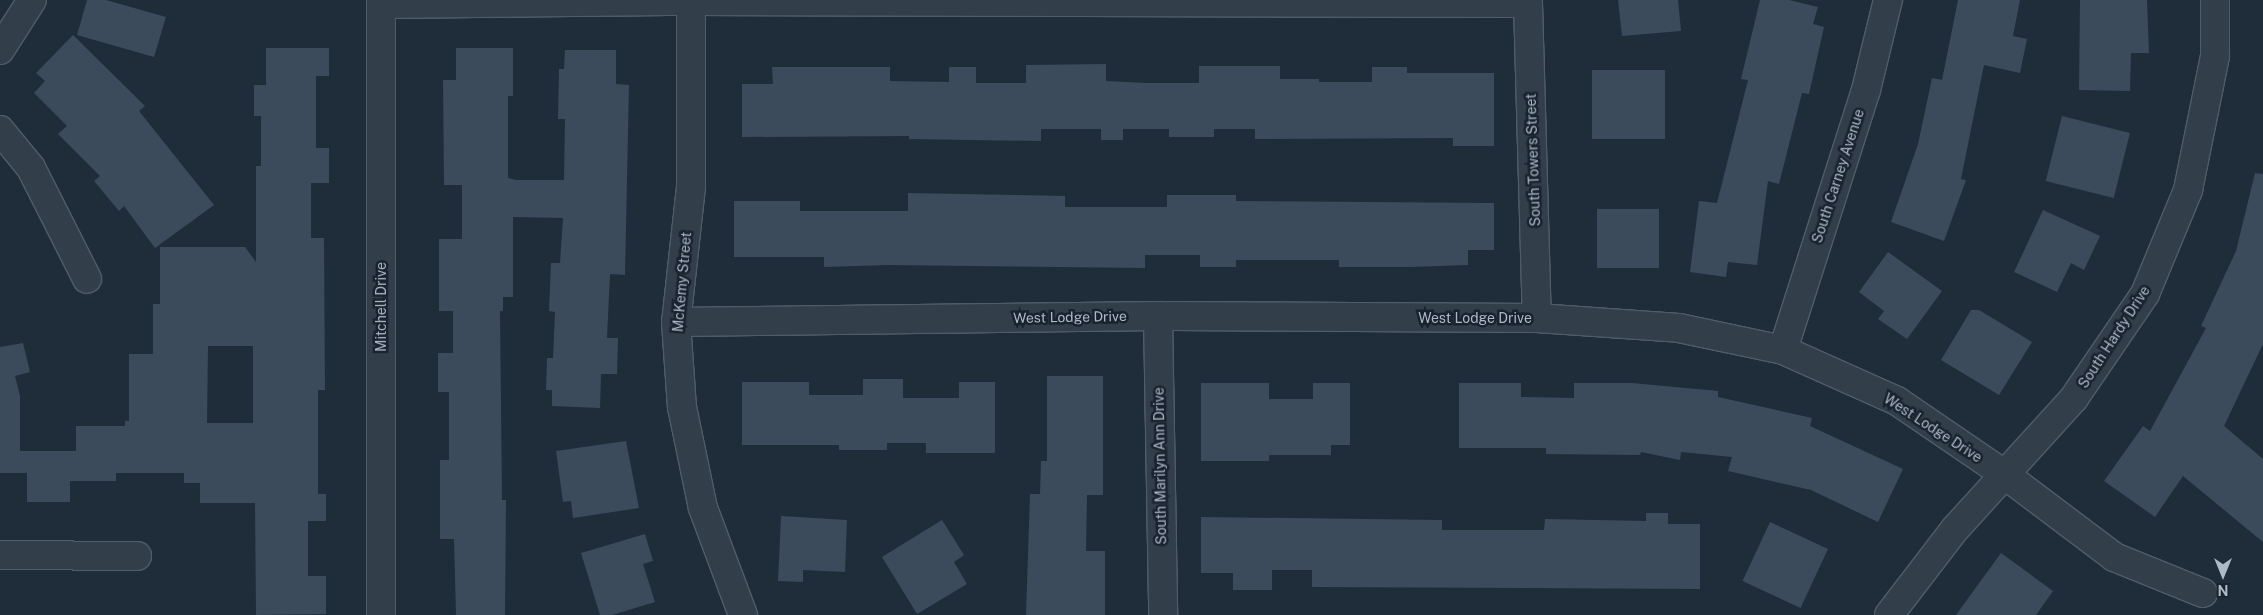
<!DOCTYPE html>
<style>
body{margin:0}
#map{position:relative;width:2263px;height:615px;overflow:hidden;background:#1f2d3b;font-family:"Public Sans",sans-serif}
div>[style]{position:absolute}
[style*='--x']{left:calc(var(--x)*1px);top:calc(var(--y)*1px);width:calc(var(--w)*1px);rotate:calc(var(--a)*1deg)}
.building>*{inset:0;background:#3b4b5b;transform-origin:0 0}
.roads{filter:drop-shadow(1px 0 #515c69) drop-shadow(-1px 0 #515c69) drop-shadow(0 1px #515c69) drop-shadow(0 -1px #515c69)}
.minor>*{height:28px;margin:-14px;padding:0 14px;transform-origin:14px;border-radius:14px;background:#333e4b}
span{translate:-50% -50%;white-space:nowrap;text-align:center;line-height:1.15;-webkit-text-stroke:5px #192330;paint-order:stroke}
.street-label{font-size:14px;color:#aeb9c8}
.north{position:absolute;left:2198px;top:550px;width:50px;height:50px;-webkit-text-stroke:4px #192330;paint-order:stroke;rotate:180deg;font-size:14px;font-weight:700;line-height:20px;text-align:center;color:#aeb9c8}
.north::after{content:'';display:block;margin:auto;width:18px;height:22px;background:#aeb9c8;clip-path:polygon(50% 0,100% 100%,50% 72%,0 100%)}
</style>
<div id="map">
<div class="building">
<div style="clip-path:polygon(87px 0,106px 0,166px 17px,154px 57px,77px 35px)"></div>
<div style="clip-path:polygon(1618px 0,1678px 0,1681px 31px,1622px 36px)"></div>
<div style="clip-path:polygon(1760px 0,1789px 0,1818px 7px,1813px 24px,1824px 27px,1809px 94px,1802px 93px,1779px 184px,1768px 181px,1757px 265px,1728px 262px,1726px 277px,1690px 272px,1699px 201px,1717px 203px,1748px 80px,1741px 79px)"></div>
<div style="clip-path:polygon(1958px 0,2020px 0,2013px 36px,2027px 39px,2020px 73px,1984px 65px,1961px 179px,1966px 180px,1944px 241px,1891px 222px,1918px 144px,1932px 78px,1942px 80px)"></div>
<div style="clip-path:polygon(2080px 0,2147px 0,2149px 53px,2131px 53px,2130px 91px,2079px 90px)"></div>
<div style="clip-path:polygon(73px 35px,145px 106px,139px 111px,214px 205px,155px 248px,124px 206px,119px 211px,94px 181px,100px 176px,58px 134px,67px 126px,34px 93px,45px 81px,36px 73px)"></div>
<div style="clip-path:polygon(evenodd,266px 48px,329px 48px,329px 76px,316px 76px,316px 148px,329px 148px,329px 183px,311px 183px,311px 238px,324px 238px,325px 390px,318px 390px,318px 494px,326px 494px,326px 521px,308px 521px,308px 576px,326px 576px,326px 614px,256px 615px,255px 503px,200px 503px,200px 483px,184px 483px,184px 473px,116px 473px,116px 481px,70px 481px,70px 502px,27px 502px,27px 473px,0 473px,0 347px,23px 343px,30px 372px,15px 376px,20px 396px,20px 451px,76px 451px,76px 426px,125px 426px,125px 421px,129px 421px,129px 354px,153px 354px,153px 304px,160px 304px,160px 247px,245px 247px,256px 262px,256px 166px,261px 166px,261px 116px,254px 116px,254px 85px,266px 85px,266px 48px,208px 346px,253px 346px,253px 423px,207px 423px,208px 346px)"></div>
<div style="clip-path:polygon(456px 48px,513px 48px,513px 96px,508px 96px,508px 178px,516px 180px,564px 180px,565px 119px,558px 119px,559px 69px,564px 69px,565px 50px,616px 50px,616px 84px,629px 85px,625px 275px,610px 274px,607px 338px,618px 338px,617px 374px,601px 374px,600px 408px,552px 406px,552px 390px,546px 390px,547px 358px,553px 358px,555px 312px,549px 311px,551px 263px,560px 263px,563px 218px,513px 217px,513px 297px,503px 297px,503px 311px,500px 311px,502px 500px,506px 500px,505px 615px,456px 615px,454px 539px,440px 539px,440px 460px,449px 460px,449px 392px,438px 392px,438px 353px,453px 353px,453px 311px,439px 311px,439px 239px,462px 239px,462px 185px,444px 185px,443px 80px,456px 80px)"></div>
<div style="clip-path:polygon(1106px 64px,1106px 81px,1147px 83px,1199px 83px,1199px 66px,1280px 66px,1280px 79px,1319px 79px,1319px 82px,1372px 82px,1372px 67px,1407px 67px,1407px 73px,1494px 73px,1494px 146px,1453px 146px,1453px 138px,1255px 139px,1255px 129px,1214px 129px,1214px 137px,1169px 137px,1169px 129px,1123px 129px,1123px 140px,1101px 140px,1101px 129px,1041px 129px,1041px 141px,909px 139px,909px 136px,742px 137px,742px 84px,773px 84px,772px 67px,890px 67px,890px 81px,949px 82px,949px 67px,976px 67px,976px 83px,1026px 83px,1026px 65px)"></div>
<div style="left:1592px;top:70px;width:73px;height:69px"></div>
<div style="left:2062px;top:116px;width:70px;height:67px;rotate:14deg"></div>
<div style="clip-path:polygon(2255px 173px,2263px 174px,2263px 344px,2224px 426px,2263px 459px,2263px 542px,2183px 476px,2155px 517px,2104px 481px,2143px 426px,2150px 431px,2206px 328px,2201px 326px,2236px 251px)"></div>
<div style="clip-path:polygon(908px 193px,1065px 196px,1065px 207px,1167px 207px,1167px 195px,1236px 195px,1236px 201px,1494px 203px,1494px 250px,1468px 250px,1468px 265px,1409px 267px,1339px 267px,1339px 260px,1236px 260px,1236px 267px,1200px 267px,1200px 255px,1145px 255px,1145px 268px,888px 265px,824px 267px,824px 257px,734px 257px,734px 201px,800px 201px,800px 211px,908px 211px)"></div>
<div style="left:1597px;top:209px;width:62px;height:59px"></div>
<div style="clip-path:polygon(2043px 210px,2100px 236px,2084px 270px,2071px 263px,2057px 292px,2014px 272px)"></div>
<div style="clip-path:polygon(1888px 252px,1942px 291px,1907px 339px,1878px 319px,1884px 311px,1859px 292px)"></div>
<div style="clip-path:polygon(1971px 310px,1979px 310px,2032px 342px,1999px 395px,1941px 360px)"></div>
<div style="clip-path:polygon(1047px 376px,1103px 376px,1103px 495px,1087px 495px,1086px 551px,1105px 551px,1105px 615px,1026px 615px,1030px 494px,1040px 494px,1041px 461px,1047px 461px)"></div>
<div style="clip-path:polygon(863px 379px,903px 379px,903px 398px,959px 398px,959px 382px,995px 382px,995px 453px,926px 453px,926px 443px,887px 443px,887px 450px,839px 450px,839px 445px,742px 445px,742px 382px,809px 382px,809px 395px,863px 395px)"></div>
<div style="clip-path:polygon(1201px 383px,1269px 383px,1269px 399px,1313px 399px,1313px 383px,1350px 383px,1350px 445px,1331px 445px,1331px 455px,1269px 455px,1269px 461px,1201px 461px)"></div>
<div style="clip-path:polygon(1459px 383px,1521px 383px,1521px 397px,1574px 398px,1574px 383px,1632px 383px,1718px 391px,1718px 397px,1812px 418px,1810px 426px,1903px 469px,1878px 522px,1811px 490px,1728px 471px,1732px 457px,1681px 452px,1680px 460px,1641px 452px,1640px 455px,1546px 454px,1546px 448px,1459px 448px)"></div>
<div style="clip-path:polygon(626px 441px,639px 508px,573px 518px,571px 501px,563px 502px,556px 451px)"></div>
<div style="clip-path:polygon(1646px 513px,1668px 513px,1668px 524px,1700px 524px,1700px 589px,1312px 587px,1312px 570px,1272px 570px,1272px 590px,1233px 590px,1233px 573px,1201px 573px,1201px 517px,1442px 520px,1442px 530px,1544px 530px,1545px 519px,1646px 521px)"></div>
<div style="clip-path:polygon(781px 516px,847px 520px,845px 572px,803px 570px,803px 582px,778px 581px)"></div>
<div style="clip-path:polygon(942px 520px,964px 555px,954px 562px,967px 584px,917px 614px,882px 557px)"></div>
<div style="left:1770px;top:522px;width:64px;height:65px;rotate:25deg"></div>
<div style="clip-path:polygon(645px 534px,653px 561px,643px 564px,655px 602px,612px 615px,600px 615px,581px 553px)"></div>
<div style="clip-path:polygon(2001px 553px,2053px 591px,2036px 615px,1956px 615px)"></div>
</div>
<div class="roads">
<div class="minor">
<div style="--x:691;--y:0;--w:187;--a:90"></div>
<div style="--x:691;--y:187;--w:136;--a:96.3"></div>
<div style="--x:676;--y:322;--w:85;--a:86"></div>
<div style="--x:682;--y:407;--w:103;--a:78.3"></div>
<div style="--x:703;--y:508;--w:114;--a:69.5"></div>
<div style="--x:381;--y:4;--w:310;--a:-0.6"></div>
<div style="--x:691;--y:1;--w:837;--a:0.14"></div>
<div style="--x:1528;--y:3;--w:315;--a:88.4"></div>
<div style="--x:0;--y:50;--w:59;--a:-57.4"></div>
<div style="--x:0;--y:130;--w:49;--a:50.8"></div>
<div style="--x:31;--y:168;--w:124;--a:63.2"></div>
<div style="--x:1158;--y:316;--w:299;--a:89"></div>
<div style="--x:676;--y:322;--w:482;--a:-0.7"></div>
<div style="--x:1158;--y:316;--w:379;--a:0.3"></div>
<div style="--x:1537;--y:318;--w:142;--a:4"></div>
<div style="--x:1679;--y:328;--w:106;--a:11.9"></div>
<div style="--x:1783;--y:350;--w:125;--a:24.1"></div>
<div style="--x:1897;--y:401;--w:130;--a:34.3"></div>
<div style="--x:2004;--y:474;--w:138;--a:37"></div>
<div style="--x:2114;--y:557;--w:96;--a:22"></div>
<div style="--x:1783;--y:350;--w:273;--a:-72.3"></div>
<div style="--x:1866;--y:90;--w:93;--a:-76.3"></div>
<div style="--x:0;--y:555;--w:137;--a:0.4"></div>
<div style="--x:381;--y:615;--w:615;--a:-90"></div>
<div style="--x:1889;--y:615;--w:108;--a:-52.5"></div>
<div style="--x:1955;--y:529;--w:177;--a:-47.7"></div>
<div style="--x:2074;--y:398;--w:126;--a:-55.7"></div>
<div style="--x:2145;--y:294;--w:113;--a:-67.5"></div>
<div style="--x:2188;--y:190;--w:137;--a:-78.6"></div>
<div style="--x:2215;--y:56;--w:56;--a:-90"></div>
</div>
</div>
<div class="street-label">
<span style="left:1533px;top:160px;rotate:-92deg">South Towers Street</span>
<span style="left:1838px;top:176px;rotate:-72deg">South Carney Avenue</span>
<span style="left:682px;top:282px;rotate:-85deg">McKemy Street</span>
<span style="left:381px;top:307px;rotate:-90deg">Mitchell Drive</span>
<span style="left:1070px;top:317px;rotate:-1deg">West Lodge Drive</span>
<span style="left:1475px;top:318px">West Lodge Drive</span>
<span style="left:2114px;top:337px;rotate:-57deg">South Hardy Drive</span>
<span style="left:1933px;top:428px;rotate:33deg">West Lodge Drive</span>
<span style="left:1160px;top:466px;rotate:-91deg">South Marilyn Ann Drive</span>
</div>
<div class="north">N</div>
</div>
